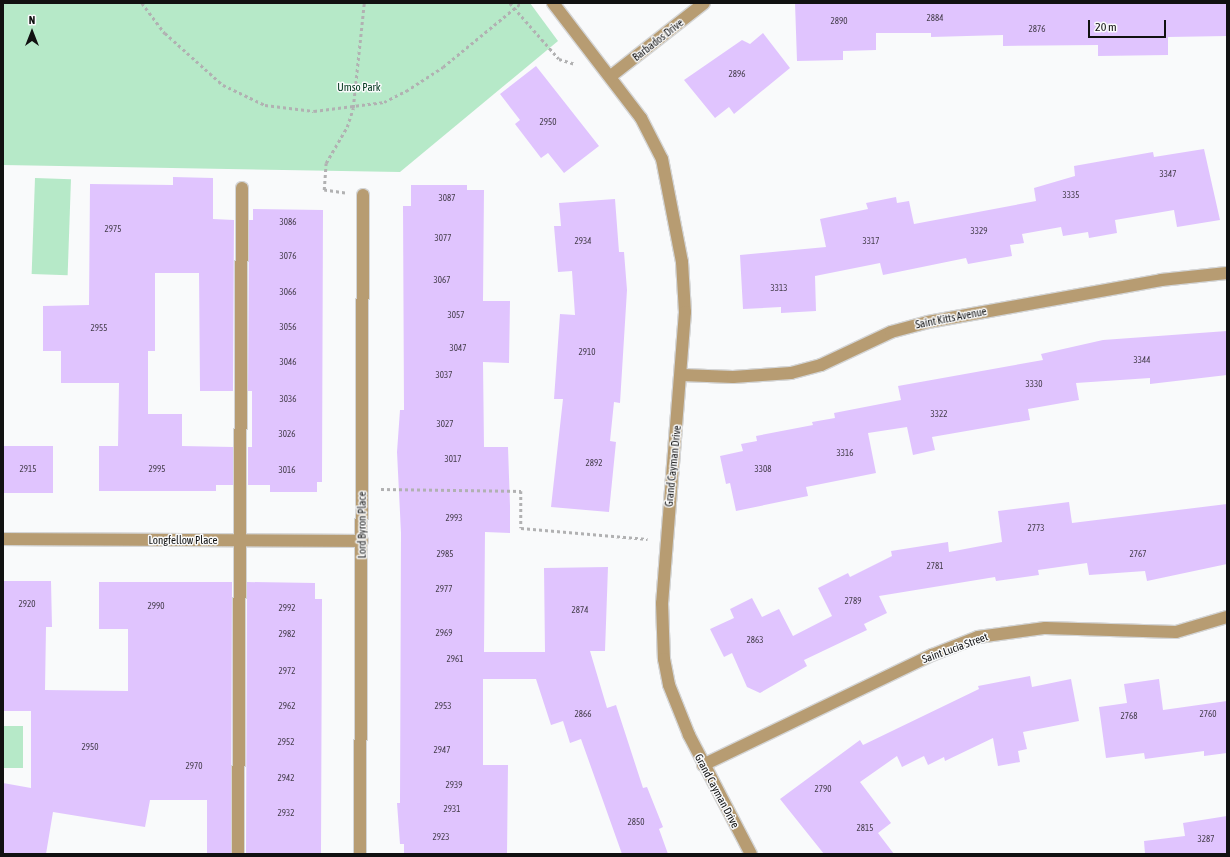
<!DOCTYPE html>
<style>
body{margin:0}
#map{position:relative;width:1230px;height:857px;overflow:hidden;background:#f9fafb;font-family:"Asap Condensed",sans-serif}
div>[style]{position:absolute}
[style*='--x']{left:calc(var(--x)*1px);top:calc(var(--y)*1px);width:calc(var(--w)*1px);rotate:calc(var(--a)*1deg)}
.green>*{inset:0;background:#b6e9c8;transform-origin:0 0}
.building>*{inset:0;background:#e0c4fe;transform-origin:0 0}
.path>*{height:2.5px;margin-top:-1.25px;transform-origin:0;background:repeating-linear-gradient(90deg,#b1b1b2 0 3px,transparent 0 6px)}
.roads{filter:drop-shadow(1px 0 #d4d5d6) drop-shadow(-1px 0 #d4d5d6) drop-shadow(0 1px #d4d5d6) drop-shadow(0 -1px #d4d5d6)}
.minor>*{height:12px;margin:-6px;padding:0 6px;transform-origin:6px;border-radius:6px;background:#b79c72}
span{translate:-50% -50%;white-space:nowrap;text-align:center;line-height:1.15;-webkit-text-stroke:3px #f9fafb;paint-order:stroke}
.number-label{font-size:9px;color:#453e4c}
.number-label span{-webkit-text-stroke-width:0}
.street-label{font-size:11px;color:#111}
.park-label{font-size:11px;color:#02351c}
.frame{position:absolute;inset:0;border:4px solid #111;pointer-events:none}
.north{position:absolute;left:12px;top:12px;width:40px;height:40px;-webkit-text-stroke:3px #f9fafb;paint-order:stroke;rotate:0deg;font-size:11px;font-weight:700;line-height:16px;text-align:center;color:#111}
.north::after{content:'';display:block;margin:auto;width:14px;height:18px;background:#111;clip-path:polygon(50% 0,100% 100%,50% 72%,0 100%)}
.scale{position:absolute;left:1088px;top:20px;width:78px;height:18px;box-sizing:border-box;border:2px solid #111;border-top:0;padding-left:5px;font-size:12px;line-height:14px;white-space:nowrap;color:#111;-webkit-text-stroke:3px #f9fafb;paint-order:stroke}
</style>
<div id="map">
<div class="green">
<div style="clip-path:polygon(3px 3px,530px 3px,558px 41px,400px 172px,3px 165px)"></div>
<div style="left:35px;top:178px;width:36px;height:96px;rotate:2deg"></div>
<div style="left:3px;top:726px;width:20px;height:42px"></div>
</div>
<div class="building">
<div style="clip-path:polygon(795px 3px,1227px 3px,1227px 36px,1168px 37px,1168px 55px,1098px 56px,1098px 45px,1003px 46px,1003px 35px,931px 37px,931px 33px,876px 33px,876px 50px,843px 51px,843px 60px,797px 61px)"></div>
<div style="clip-path:polygon(763px 33px,790px 68px,734px 114px,729px 107px,715px 118px,684px 80px,742px 40px,750px 44px)"></div>
<div style="clip-path:polygon(536px 66px,599px 146px,564px 173px,548px 153px,541px 158px,515px 124px,520px 120px,500px 94px)"></div>
<div style="clip-path:polygon(1204px 149px,1220px 220px,1177px 227px,1174px 210px,1115px 220px,1117px 233px,1089px 238px,1088px 232px,1063px 236px,1061px 227px,1022px 234px,1024px 243px,1010px 245px,1012px 256px,968px 264px,966px 258px,883px 275px,880px 263px,815px 276px,816px 311px,781px 313px,781px 307px,743px 309px,740px 255px,826px 247px,820px 219px,868px 209px,866px 203px,896px 197px,897px 203px,909px 201px,914px 224px,1036px 201px,1034px 188px,1075px 176px,1074px 166px,1153px 152px,1154px 157px)"></div>
<div style="clip-path:polygon(173px 177px,213px 178px,213px 219px,234px 220px,233px 391px,200px 391px,199px 273px,155px 273px,155px 351px,148px 351px,148px 414px,182px 414px,182px 446px,233px 447px,233px 485px,216px 485px,216px 491px,99px 491px,99px 446px,118px 446px,119px 383px,61px 383px,61px 351px,43px 351px,43px 306px,89px 305px,90px 184px,173px 185px)"></div>
<div style="clip-path:polygon(411px 185px,467px 185px,467px 190px,484px 190px,483px 301px,510px 301px,509px 363px,483px 362px,484px 447px,508px 447px,510px 506px,510px 533px,485px 532px,484px 652px,545px 652px,544px 568px,608px 567px,605px 651px,590px 651px,607px 708px,616px 705px,643px 788px,647px 787px,663px 827px,659px 829px,668px 854px,622px 854px,581px 739px,570px 743px,563px 721px,551px 725px,536px 679px,483px 679px,483px 765px,508px 765px,507px 854px,404px 854px,404px 844px,400px 844px,397px 803px,400px 803px,401px 533px,397px 452px,400px 410px,404px 410px,403px 206px,411px 206px)"></div>
<div style="clip-path:polygon(615px 199px,619px 252px,624px 252px,627px 290px,620px 403px,614px 402px,610px 441px,616px 442px,609px 512px,551px 507px,563px 399px,554px 399px,560px 314px,575px 315px,572px 271px,558px 272px,554px 226px,561px 226px,559px 203px)"></div>
<div style="clip-path:polygon(253px 209px,323px 210px,322px 482px,317px 482px,317px 492px,270px 492px,270px 485px,248px 485px,248px 447px,252px 447px,252px 391px,248px 391px,249px 220px,253px 220px)"></div>
<div style="clip-path:polygon(1227px 331px,1227px 375px,1150px 384px,1150px 378px,1076px 383px,1079px 400px,1028px 409px,1030px 420px,932px 437px,935px 450px,913px 455px,907px 427px,868px 433px,876px 473px,806px 487px,808px 496px,736px 511px,730px 483px,726px 484px,720px 456px,743px 451px,741px 444px,757px 441px,756px 436px,813px 425px,812px 422px,835px 418px,834px 413px,901px 400px,898px 386px,1043px 360px,1041px 354px,1103px 340px)"></div>
<div style="left:3px;top:446px;width:50px;height:47px"></div>
<div style="clip-path:polygon(1069px 502px,1072px 523px,1227px 504px,1227px 564px,1147px 581px,1145px 571px,1089px 575px,1087px 563px,1038px 570px,1039px 575px,996px 581px,995px 577px,879px 596px,887px 613px,864px 624px,867px 630px,804px 660px,807px 666px,760px 693px,747px 687px,732px 653px,724px 657px,710px 629px,734px 618px,730px 609px,752px 598px,762px 617px,779px 609px,793px 636px,832px 616px,818px 588px,848px 573px,850px 577px,892px 556px,891px 551px,948px 542px,949px 552px,1002px 542px,998px 511px)"></div>
<div style="clip-path:polygon(3px 581px,51px 581px,52px 627px,46px 627px,45px 690px,128px 691px,128px 629px,99px 629px,99px 582px,232px 582px,231px 854px,207px 854px,207px 800px,150px 800px,145px 827px,53px 812px,46px 854px,3px 854px,3px 783px,31px 788px,31px 711px,3px 711px)"></div>
<div style="clip-path:polygon(247px 582px,315px 583px,315px 599px,322px 599px,321px 854px,246px 854px)"></div>
<div style="clip-path:polygon(1030px 676px,1032px 687px,1071px 679px,1079px 721px,1023px 732px,1027px 749px,1018px 751px,1020px 762px,998px 766px,993px 738px,945px 761px,944px 757px,928px 765px,924px 756px,902px 767px,897px 756px,860px 782px,891px 823px,878px 833px,894px 854px,824px 854px,780px 799px,860px 740px,863px 745px,979px 689px,978px 686px)"></div>
<div style="clip-path:polygon(1159px 679px,1163px 710px,1227px 701px,1227px 753px,1204px 756px,1204px 751px,1145px 759px,1144px 753px,1106px 758px,1099px 707px,1127px 703px,1124px 684px)"></div>
<div style="clip-path:polygon(1227px 816px,1227px 854px,1145px 854px,1144px 841px,1185px 836px,1183px 823px)"></div>
</div>
<div class="path">
<div style="--x:142;--y:3;--w:38;--a:53"></div>
<div style="--x:165;--y:33;--w:78;--a:41.9"></div>
<div style="--x:223;--y:85;--w:47;--a:25.5"></div>
<div style="--x:265;--y:105;--w:49;--a:7"></div>
<div style="--x:314;--y:111;--w:71;--a:-7.3"></div>
<div style="--x:384;--y:102;--w:25;--a:-27"></div>
<div style="--x:406;--y:91;--w:44;--a:-33"></div>
<div style="--x:443;--y:67;--w:101;--a:-39.4"></div>
<div style="--x:510;--y:3;--w:74;--a:48.8"></div>
<div style="--x:559;--y:59;--w:17;--a:17"></div>
<div style="--x:345;--y:193;--w:21;--a:-172"></div>
<div style="--x:324;--y:190;--w:27;--a:-86"></div>
<div style="--x:326;--y:163;--w:42;--a:-59.7"></div>
<div style="--x:347;--y:127;--w:20;--a:-72"></div>
<div style="--x:353;--y:108;--w:106;--a:-84"></div>
<div style="--x:381;--y:489;--w:140;--a:0.8"></div>
<div style="--x:521;--y:491;--w:37;--a:90"></div>
<div style="--x:521;--y:528;--w:127;--a:5"></div>
</div>
<div class="roads">
<div class="minor">
<div style="--x:553;--y:3;--w:145;--a:52.6"></div>
<div style="--x:641;--y:118;--w:46;--a:62.9"></div>
<div style="--x:662;--y:159;--w:105;--a:79"></div>
<div style="--x:682;--y:262;--w:50;--a:86.6"></div>
<div style="--x:685;--y:312;--w:292;--a:94.5"></div>
<div style="--x:662;--y:603;--w:56;--a:88"></div>
<div style="--x:664;--y:659;--w:26;--a:79"></div>
<div style="--x:669;--y:685;--w:54;--a:68.2"></div>
<div style="--x:689;--y:735;--w:134;--a:62.5"></div>
<div style="--x:611;--y:76;--w:118;--a:-38.1"></div>
<div style="--x:682;--y:375;--w:51;--a:2.2"></div>
<div style="--x:733;--y:377;--w:58;--a:-3.9"></div>
<div style="--x:791;--y:373;--w:31;--a:-15"></div>
<div style="--x:821;--y:365;--w:77;--a:-25.2"></div>
<div style="--x:891;--y:332;--w:38;--a:-15"></div>
<div style="--x:928;--y:322;--w:237;--a:-10.2"></div>
<div style="--x:1161;--y:280;--w:66;--a:-6.1"></div>
<div style="--x:3;--y:539;--w:359;--a:0.3"></div>
<div style="--x:703;--y:765;--w:254;--a:-25.7"></div>
<div style="--x:932;--y:655;--w:49;--a:-21.4"></div>
<div style="--x:978;--y:637;--w:68;--a:-7.7"></div>
<div style="--x:1045;--y:628;--w:131;--a:1.7"></div>
<div style="--x:1176;--y:632;--w:53;--a:-16.4"></div>
<div style="--x:238;--y:854;--w:666;--a:-89.66"></div>
<div style="--x:360;--y:854;--w:659;--a:-89.74"></div>
</div>
</div>
<div class="number-label">
<span style="left:935px;top:18px">2884</span>
<span style="left:839px;top:21px">2890</span>
<span style="left:1037px;top:29px">2876</span>
<span style="left:737px;top:74px">2896</span>
<span style="left:548px;top:122px">2950</span>
<span style="left:1168px;top:174px">3347</span>
<span style="left:1071px;top:195px">3335</span>
<span style="left:447px;top:198px">3087</span>
<span style="left:288px;top:222px">3086</span>
<span style="left:113px;top:229px">2975</span>
<span style="left:979px;top:231px">3329</span>
<span style="left:443px;top:238px">3077</span>
<span style="left:583px;top:241px">2934</span>
<span style="left:871px;top:241px">3317</span>
<span style="left:288px;top:256px">3076</span>
<span style="left:442px;top:280px">3067</span>
<span style="left:779px;top:288px">3313</span>
<span style="left:288px;top:292px">3066</span>
<span style="left:456px;top:315px">3057</span>
<span style="left:288px;top:327px">3056</span>
<span style="left:99px;top:328px">2955</span>
<span style="left:458px;top:348px">3047</span>
<span style="left:587px;top:352px">2910</span>
<span style="left:1142px;top:360px">3344</span>
<span style="left:288px;top:362px">3046</span>
<span style="left:444px;top:375px">3037</span>
<span style="left:1034px;top:384px">3330</span>
<span style="left:288px;top:399px">3036</span>
<span style="left:939px;top:414px">3322</span>
<span style="left:445px;top:424px">3027</span>
<span style="left:287px;top:434px">3026</span>
<span style="left:845px;top:453px">3316</span>
<span style="left:453px;top:459px">3017</span>
<span style="left:594px;top:463px">2892</span>
<span style="left:28px;top:469px">2915</span>
<span style="left:157px;top:469px">2995</span>
<span style="left:763px;top:469px">3308</span>
<span style="left:287px;top:470px">3016</span>
<span style="left:454px;top:518px">2993</span>
<span style="left:1036px;top:528px">2773</span>
<span style="left:445px;top:554px">2985</span>
<span style="left:1138px;top:554px">2767</span>
<span style="left:935px;top:566px">2781</span>
<span style="left:444px;top:589px">2977</span>
<span style="left:853px;top:601px">2789</span>
<span style="left:27px;top:604px">2920</span>
<span style="left:156px;top:606px">2990</span>
<span style="left:287px;top:608px">2992</span>
<span style="left:580px;top:610px">2874</span>
<span style="left:444px;top:633px">2969</span>
<span style="left:287px;top:634px">2982</span>
<span style="left:755px;top:640px">2863</span>
<span style="left:455px;top:659px">2961</span>
<span style="left:287px;top:671px">2972</span>
<span style="left:287px;top:706px">2962</span>
<span style="left:443px;top:706px">2953</span>
<span style="left:583px;top:714px">2866</span>
<span style="left:1208px;top:714px">2760</span>
<span style="left:1129px;top:716px">2768</span>
<span style="left:286px;top:742px">2952</span>
<span style="left:90px;top:747px">2950</span>
<span style="left:442px;top:750px">2947</span>
<span style="left:194px;top:766px">2970</span>
<span style="left:286px;top:778px">2942</span>
<span style="left:454px;top:785px">2939</span>
<span style="left:823px;top:789px">2790</span>
<span style="left:452px;top:809px">2931</span>
<span style="left:286px;top:813px">2932</span>
<span style="left:636px;top:822px">2850</span>
<span style="left:865px;top:828px">2815</span>
<span style="left:441px;top:837px">2923</span>
<span style="left:1206px;top:839px">3287</span>
</div>
<div class="street-label">
<span style="left:658px;top:40px;rotate:-38deg">Barbados Drive</span>
<span style="left:951px;top:318px;rotate:-11deg">Saint Kitts Avenue</span>
<span style="left:673px;top:466px;rotate:-84deg">Grand Cayman Drive</span>
<span style="left:362px;top:525px;rotate:-90deg">Lord Byron Place</span>
<span style="left:183px;top:540px">Longfellow Place</span>
<span style="left:955px;top:648px;rotate:-20deg">Saint Lucia Street</span>
<span style="left:717px;top:791px;rotate:62deg">Grand Cayman Drive</span>
</div>
<div class="park-label">
<span style="left:359px;top:87px">Umso Park</span>
</div>
<div class="frame"></div>
<div class="north">N</div>
<div class="scale">20 m</div>
</div>
